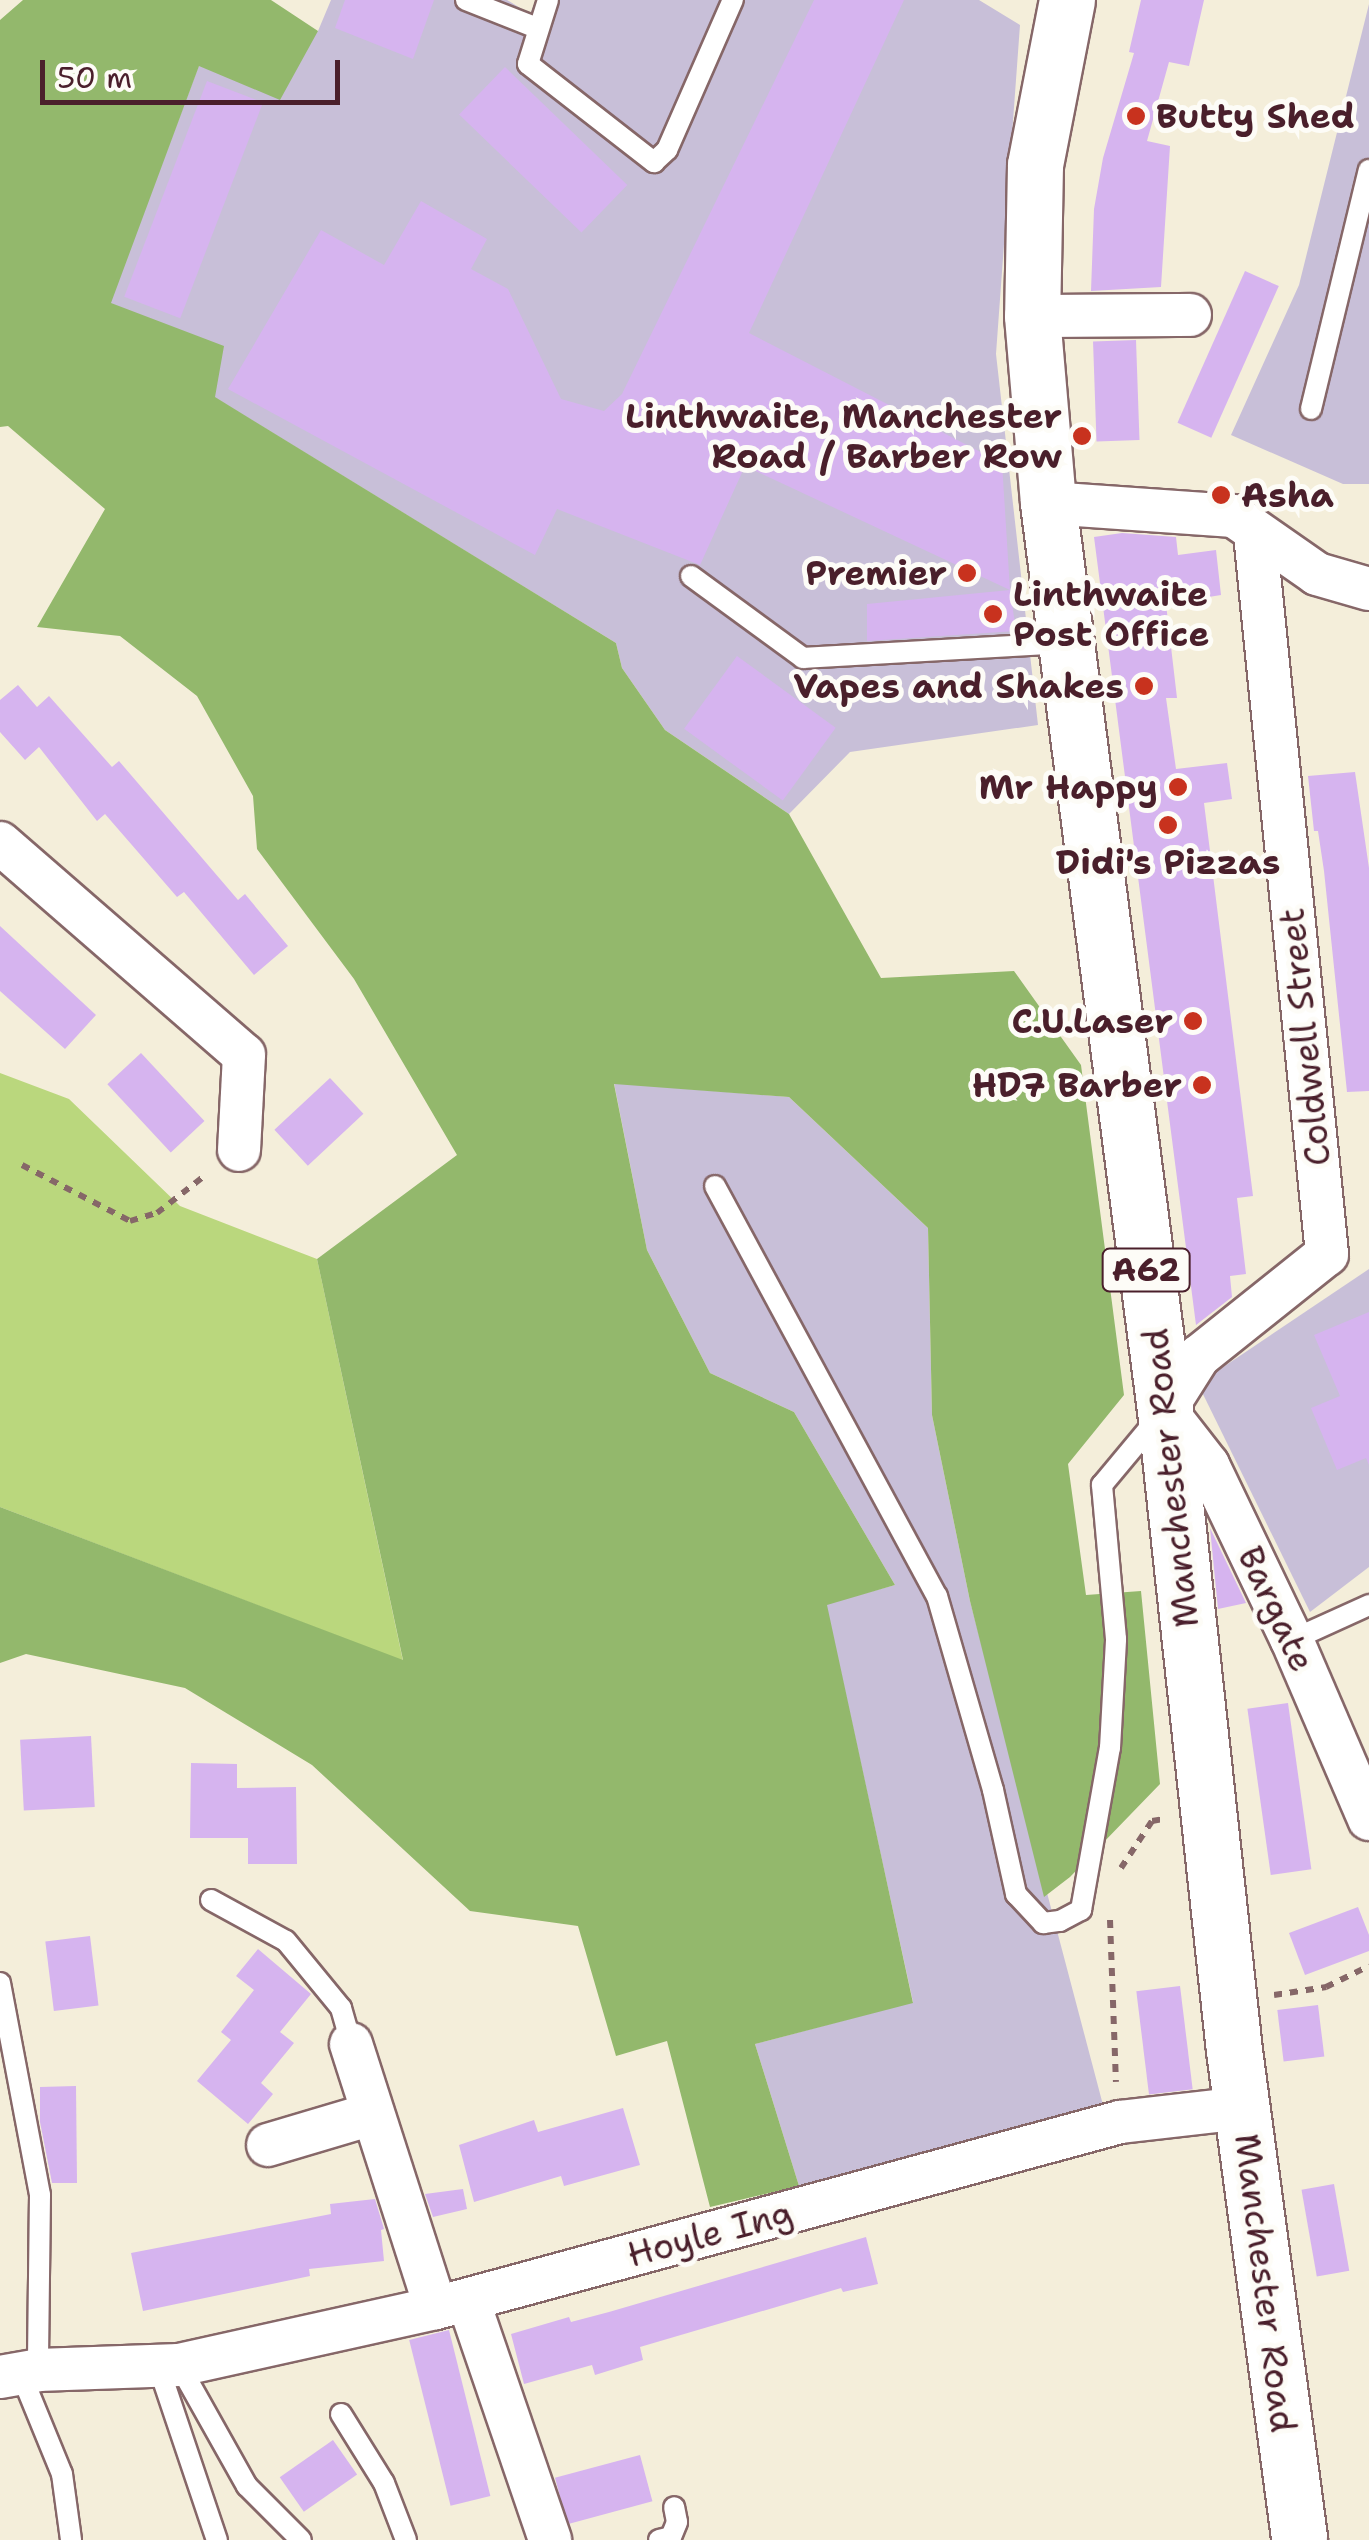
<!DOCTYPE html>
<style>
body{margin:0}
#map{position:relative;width:1369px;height:2540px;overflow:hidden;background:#f4eeda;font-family:"Shantell Sans",sans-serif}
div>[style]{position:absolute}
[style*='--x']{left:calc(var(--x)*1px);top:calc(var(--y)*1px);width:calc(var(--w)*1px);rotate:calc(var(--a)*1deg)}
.industrial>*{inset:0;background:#c8bfd8}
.green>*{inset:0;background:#bad77d}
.forest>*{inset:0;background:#93b86c}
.building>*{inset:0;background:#d6b4ef;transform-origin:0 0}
.path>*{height:6px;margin-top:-3px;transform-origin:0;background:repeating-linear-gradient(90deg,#866768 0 8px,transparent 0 16px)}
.roads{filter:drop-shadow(2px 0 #866768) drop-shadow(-2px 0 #866768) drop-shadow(0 2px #866768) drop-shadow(0 -2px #866768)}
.lane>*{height:20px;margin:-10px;padding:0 10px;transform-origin:10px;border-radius:10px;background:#fff}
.street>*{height:42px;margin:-21px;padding:0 21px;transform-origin:21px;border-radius:21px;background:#fff}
.primary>*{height:55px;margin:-27.5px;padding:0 27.5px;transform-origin:27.5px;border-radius:27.5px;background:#fff}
.dots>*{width:28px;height:28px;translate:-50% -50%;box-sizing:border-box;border:5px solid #fdfcf7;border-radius:50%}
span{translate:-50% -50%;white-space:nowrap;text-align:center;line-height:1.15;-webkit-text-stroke:10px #fdfcf7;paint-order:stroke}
.shield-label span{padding:2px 8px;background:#fdfcf7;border:2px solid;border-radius:8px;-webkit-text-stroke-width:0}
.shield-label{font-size:32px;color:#4a1f2b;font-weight:700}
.poi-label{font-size:35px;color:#4a1f2b;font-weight:700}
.left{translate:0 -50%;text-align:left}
.right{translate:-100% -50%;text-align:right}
.street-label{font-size:35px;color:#4a1f2b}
.scale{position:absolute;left:40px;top:60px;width:300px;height:45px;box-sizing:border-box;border:5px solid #4a1f2b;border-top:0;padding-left:12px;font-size:30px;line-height:35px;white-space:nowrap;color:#4a1f2b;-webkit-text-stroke:8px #fdfcf7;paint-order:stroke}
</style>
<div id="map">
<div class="industrial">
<div style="clip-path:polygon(331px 0,507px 0,530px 14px,536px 0,979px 0,1020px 25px,996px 354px,1038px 725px,850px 752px,789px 814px,665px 730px,622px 668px,616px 643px,214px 397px,110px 303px,199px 65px,318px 31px)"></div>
<div style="clip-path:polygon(1369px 4px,1369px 484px,1343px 484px,1231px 435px,1299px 285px)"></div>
<div style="clip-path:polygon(614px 1083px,789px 1097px,928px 1228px,932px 1415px,970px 1601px,1103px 2105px,799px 2186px,755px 2044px,913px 2002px,826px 1604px,895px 1585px,794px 1412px,710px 1373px,647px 1250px)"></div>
<div style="clip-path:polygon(1369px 1269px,1369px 1567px,1310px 1612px,1198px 1384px)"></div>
</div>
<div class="green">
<div style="clip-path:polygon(0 1073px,69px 1099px,180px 1206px,317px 1259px,403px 1661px,0 1507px)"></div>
</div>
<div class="forest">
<div style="clip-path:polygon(23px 0,271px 0,318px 31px,280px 100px,199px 66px,111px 303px,224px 346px,215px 397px,616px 643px,622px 668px,665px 730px,789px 814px,881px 978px,1014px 971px,1081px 1065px,1124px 1395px,1068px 1464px,1086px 1595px,1141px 1591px,1160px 1784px,1070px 1877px,1044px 1897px,970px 1601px,932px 1415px,928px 1228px,789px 1097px,614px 1084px,647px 1250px,710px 1373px,794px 1412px,895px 1585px,827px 1605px,913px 2003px,755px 2044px,799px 2186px,710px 2207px,667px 2041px,616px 2056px,578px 1926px,470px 1911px,312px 1765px,185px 1688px,26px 1654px,0 1663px,0 1507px,403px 1660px,317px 1259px,457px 1155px,354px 979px,257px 849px,253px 796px,197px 696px,120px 636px,37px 627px,105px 509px,8px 426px,0 427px,0 20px)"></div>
</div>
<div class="building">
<div style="clip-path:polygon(345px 0,434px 0,413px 59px,335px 28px)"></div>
<div style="clip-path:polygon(814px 0,904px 0,749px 333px,1002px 463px,1010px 590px,745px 466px,700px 565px,557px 509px,535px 555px,228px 389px,321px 230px,384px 265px,421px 201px,487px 239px,471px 269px,508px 289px,561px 399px,604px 411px,622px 394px)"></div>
<div style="clip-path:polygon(1141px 0,1204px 0,1189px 66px,1169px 62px,1147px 141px,1170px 146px,1161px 287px,1091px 291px,1094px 209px,1103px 158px,1134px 53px,1129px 52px)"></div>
<div style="left:505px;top:67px;width:170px;height:66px;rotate:44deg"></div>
<div style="left:207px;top:81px;width:60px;height:231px;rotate:21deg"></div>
<div style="left:1245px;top:271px;width:37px;height:166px;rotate:24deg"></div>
<div style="left:1136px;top:340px;width:100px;height:43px;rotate:88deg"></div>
<div style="clip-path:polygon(1122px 533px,1176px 537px,1178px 555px,1216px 550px,1221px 595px,1166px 604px,1177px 698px,1166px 698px,1176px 769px,1227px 763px,1232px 799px,1204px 803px,1253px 1196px,1237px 1198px,1246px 1274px,1230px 1276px,1232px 1297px,1196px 1325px,1094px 537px)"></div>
<div style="clip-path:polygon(1010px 590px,1016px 631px,867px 641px,867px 604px)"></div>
<div style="left:737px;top:656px;width:122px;height:90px;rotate:36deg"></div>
<div style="clip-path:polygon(18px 685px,37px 707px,49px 696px,112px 767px,119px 761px,238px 900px,245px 894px,288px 946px,254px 975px,184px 892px,177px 897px,105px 814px,97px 821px,39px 747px,25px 760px,0 732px,0 700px)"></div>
<div style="clip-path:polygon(1355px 772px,1369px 868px,1369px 1091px,1347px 1092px,1324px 871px,1318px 831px,1314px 831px,1308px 776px)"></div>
<div style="clip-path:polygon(0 926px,96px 1015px,65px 1049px,0 991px)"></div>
<div style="left:141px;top:1053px;width:93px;height:46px;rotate:47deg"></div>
<div style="left:330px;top:1078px;width:49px;height:76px;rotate:47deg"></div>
<div style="clip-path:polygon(1369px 1312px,1369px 1465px,1366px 1458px,1337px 1470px,1311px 1408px,1340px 1396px,1314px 1335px)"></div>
<div style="clip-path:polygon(1210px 1528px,1246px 1603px,1218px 1609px)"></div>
<div style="left:1288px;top:1703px;width:168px;height:41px;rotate:82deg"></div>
<div style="left:91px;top:1736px;width:71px;height:71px;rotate:87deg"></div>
<div style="clip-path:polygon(191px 1763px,237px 1764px,237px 1788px,296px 1787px,297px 1864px,248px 1864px,248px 1838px,190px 1838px)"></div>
<div style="clip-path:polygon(1358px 1907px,1369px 1935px,1369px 1951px,1305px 1975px,1289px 1933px)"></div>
<div style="left:90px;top:1936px;width:70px;height:45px;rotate:83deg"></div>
<div style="clip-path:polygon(258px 1949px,311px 1994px,280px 2032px,294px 2043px,261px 2083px,273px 2094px,248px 2124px,197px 2081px,231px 2040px,221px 2032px,254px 1990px,236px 1976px)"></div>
<div style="left:1180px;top:1986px;width:104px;height:44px;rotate:83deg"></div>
<div style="left:1318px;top:2005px;width:52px;height:41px;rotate:83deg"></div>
<div style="clip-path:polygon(76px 2086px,77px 2183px,52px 2183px,40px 2122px,40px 2087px)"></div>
<div style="clip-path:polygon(623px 2108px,640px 2165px,564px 2186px,561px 2176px,474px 2202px,459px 2145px,534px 2120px,538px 2132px)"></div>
<div style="left:1334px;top:2184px;width:88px;height:33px;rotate:80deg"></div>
<div style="clip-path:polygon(463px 2189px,467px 2209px,433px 2217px,425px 2194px)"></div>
<div style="clip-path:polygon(375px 2199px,384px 2229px,381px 2230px,384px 2261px,309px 2269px,310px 2276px,143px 2311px,131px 2253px,331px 2214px,330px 2204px)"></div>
<div style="clip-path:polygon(866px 2237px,878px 2284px,843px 2292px,841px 2288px,640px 2347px,643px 2360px,595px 2375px,592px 2365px,524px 2384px,511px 2334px,569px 2317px,571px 2322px,609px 2312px)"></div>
<div style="left:449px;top:2330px;width:171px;height:41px;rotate:76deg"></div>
<div style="left:333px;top:2440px;width:42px;height:65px;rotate:55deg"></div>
<div style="left:640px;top:2455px;width:48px;height:88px;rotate:75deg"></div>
</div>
<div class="path">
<div style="--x:22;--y:1165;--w:122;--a:27.4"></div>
<div style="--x:130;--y:1221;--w:28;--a:-17"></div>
<div style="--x:157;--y:1213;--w:63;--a:-38"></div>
<div style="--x:1121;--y:1868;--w:56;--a:-56.6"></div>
<div style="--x:1152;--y:1821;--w:11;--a:-10"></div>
<div style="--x:1110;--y:1920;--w:162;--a:87.9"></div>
<div style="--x:1274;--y:1995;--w:53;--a:-8.7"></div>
<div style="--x:1326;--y:1987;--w:48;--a:-26"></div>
</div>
<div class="roads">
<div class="lane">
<div style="--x:466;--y:0;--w:76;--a:21.5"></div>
<div style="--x:548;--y:0;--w:67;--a:107.4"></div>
<div style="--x:528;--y:64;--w:160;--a:37.9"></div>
<div style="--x:654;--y:162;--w:18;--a:-43"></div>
<div style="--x:667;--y:150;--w:164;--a:-66.3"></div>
<div style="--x:1311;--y:409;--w:246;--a:-76.4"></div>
<div style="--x:691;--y:576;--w:139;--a:36.2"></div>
<div style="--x:803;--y:658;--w:261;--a:-3.3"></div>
<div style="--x:715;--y:1186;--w:466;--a:61.6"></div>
<div style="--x:937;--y:1596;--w:202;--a:73.9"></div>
<div style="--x:993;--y:1790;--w:107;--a:77.5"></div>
<div style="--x:1016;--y:1894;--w:40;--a:47"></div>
<div style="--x:1043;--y:1923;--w:17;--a:-7"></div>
<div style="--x:1060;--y:1921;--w:24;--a:-28"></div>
<div style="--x:1081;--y:1910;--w:165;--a:-79.9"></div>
<div style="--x:1110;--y:1748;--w:109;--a:-86.8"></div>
<div style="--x:1116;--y:1639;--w:155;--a:-95.2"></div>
<div style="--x:1102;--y:1485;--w:86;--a:-50.2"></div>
<div style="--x:1292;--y:1640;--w:85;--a:-24.4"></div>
<div style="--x:211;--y:1900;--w:85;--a:28.7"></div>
<div style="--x:286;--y:1941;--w:87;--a:50.6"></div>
<div style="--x:341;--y:2008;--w:37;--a:74"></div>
<div style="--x:0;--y:1983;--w:216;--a:79.3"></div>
<div style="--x:40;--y:2195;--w:175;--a:90.7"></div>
<div style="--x:158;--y:2365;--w:185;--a:71.4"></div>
<div style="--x:179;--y:2365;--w:139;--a:60.7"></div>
<div style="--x:247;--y:2486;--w:76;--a:45"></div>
<div style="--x:21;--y:2374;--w:108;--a:67.7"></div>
<div style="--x:62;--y:2474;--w:67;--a:82.2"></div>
<div style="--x:341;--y:2414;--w:81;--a:58.1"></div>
<div style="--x:384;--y:2483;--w:61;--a:68.9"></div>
<div style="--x:659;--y:2540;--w:12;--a:-14"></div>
<div style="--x:671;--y:2537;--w:16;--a:-68"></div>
<div style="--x:677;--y:2522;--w:15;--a:-101"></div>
</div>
<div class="street">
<div style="--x:1032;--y:316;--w:158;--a:-0.4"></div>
<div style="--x:1048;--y:503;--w:186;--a:4"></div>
<div style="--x:1234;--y:516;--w:101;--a:34.9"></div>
<div style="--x:1317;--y:574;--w:54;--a:16.1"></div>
<div style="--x:1255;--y:534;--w:724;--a:84.29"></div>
<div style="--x:1327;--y:1254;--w:164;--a:141.4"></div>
<div style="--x:1199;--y:1356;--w:64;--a:122.2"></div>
<div style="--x:1165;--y:1410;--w:70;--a:52"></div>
<div style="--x:1208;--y:1465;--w:194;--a:64.4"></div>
<div style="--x:1292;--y:1640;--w:195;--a:66.7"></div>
<div style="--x:0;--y:843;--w:323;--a:41"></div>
<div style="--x:244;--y:1055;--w:95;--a:93"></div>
<div style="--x:351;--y:2044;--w:277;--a:72.2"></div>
<div style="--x:268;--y:2145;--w:109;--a:-16.6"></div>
<div style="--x:468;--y:2300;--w:254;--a:71.1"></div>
<div style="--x:0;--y:2377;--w:39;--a:-10"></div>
<div style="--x:38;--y:2370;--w:141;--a:-2"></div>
<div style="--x:179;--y:2365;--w:263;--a:-12.5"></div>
<div style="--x:436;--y:2308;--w:709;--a:-15.21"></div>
<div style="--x:1120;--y:2122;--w:123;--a:-6.5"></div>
</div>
<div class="primary">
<div style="--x:1067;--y:0;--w:168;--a:101"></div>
<div style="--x:1035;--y:165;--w:151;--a:91.1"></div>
<div style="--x:1032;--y:316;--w:188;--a:85.1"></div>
<div style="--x:1048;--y:503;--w:915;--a:82.65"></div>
<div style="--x:1165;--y:1410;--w:644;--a:83.85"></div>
<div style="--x:1234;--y:2050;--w:494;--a:82.4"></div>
</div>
</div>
<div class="dots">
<div style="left:1136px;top:116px;background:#c8321e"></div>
<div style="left:1082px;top:436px;background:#c8321e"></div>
<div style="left:1221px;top:495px;background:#c8321e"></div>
<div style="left:967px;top:573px;background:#c8321e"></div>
<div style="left:993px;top:614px;background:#c8321e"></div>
<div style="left:1144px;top:686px;background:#c8321e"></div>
<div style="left:1178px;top:787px;background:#c8321e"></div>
<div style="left:1168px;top:825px;background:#c8321e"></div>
<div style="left:1193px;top:1021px;background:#c8321e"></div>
<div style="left:1202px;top:1085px;background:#c8321e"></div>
</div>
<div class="shield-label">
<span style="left:1146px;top:1270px">A62</span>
</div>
<div class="poi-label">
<span class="left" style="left:1156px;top:116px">Butty Shed</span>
<span class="right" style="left:1062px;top:436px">Linthwaite, Manchester<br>Road / Barber Row</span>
<span class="left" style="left:1241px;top:495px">Asha</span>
<span class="right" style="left:947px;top:573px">Premier</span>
<span class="left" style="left:1013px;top:614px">Linthwaite<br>Post Office</span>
<span class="right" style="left:1124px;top:686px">Vapes and Shakes</span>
<span class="right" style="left:1158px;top:787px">Mr Happy</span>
<span style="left:1168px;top:862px">Didi's Pizzas</span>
<span class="right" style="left:1173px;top:1021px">C.U.Laser</span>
<span class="right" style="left:1182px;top:1085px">HD7 Barber</span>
</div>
<div class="street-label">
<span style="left:1305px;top:1037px;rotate:-96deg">Coldwell Street</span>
<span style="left:1171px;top:1478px;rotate:-96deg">Manchester Road</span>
<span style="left:1276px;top:1609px;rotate:65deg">Bargate</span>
<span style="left:710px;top:2234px;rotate:-15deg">Hoyle Ing</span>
<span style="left:1265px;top:2283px;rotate:83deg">Manchester Road</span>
</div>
<div class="scale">50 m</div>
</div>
